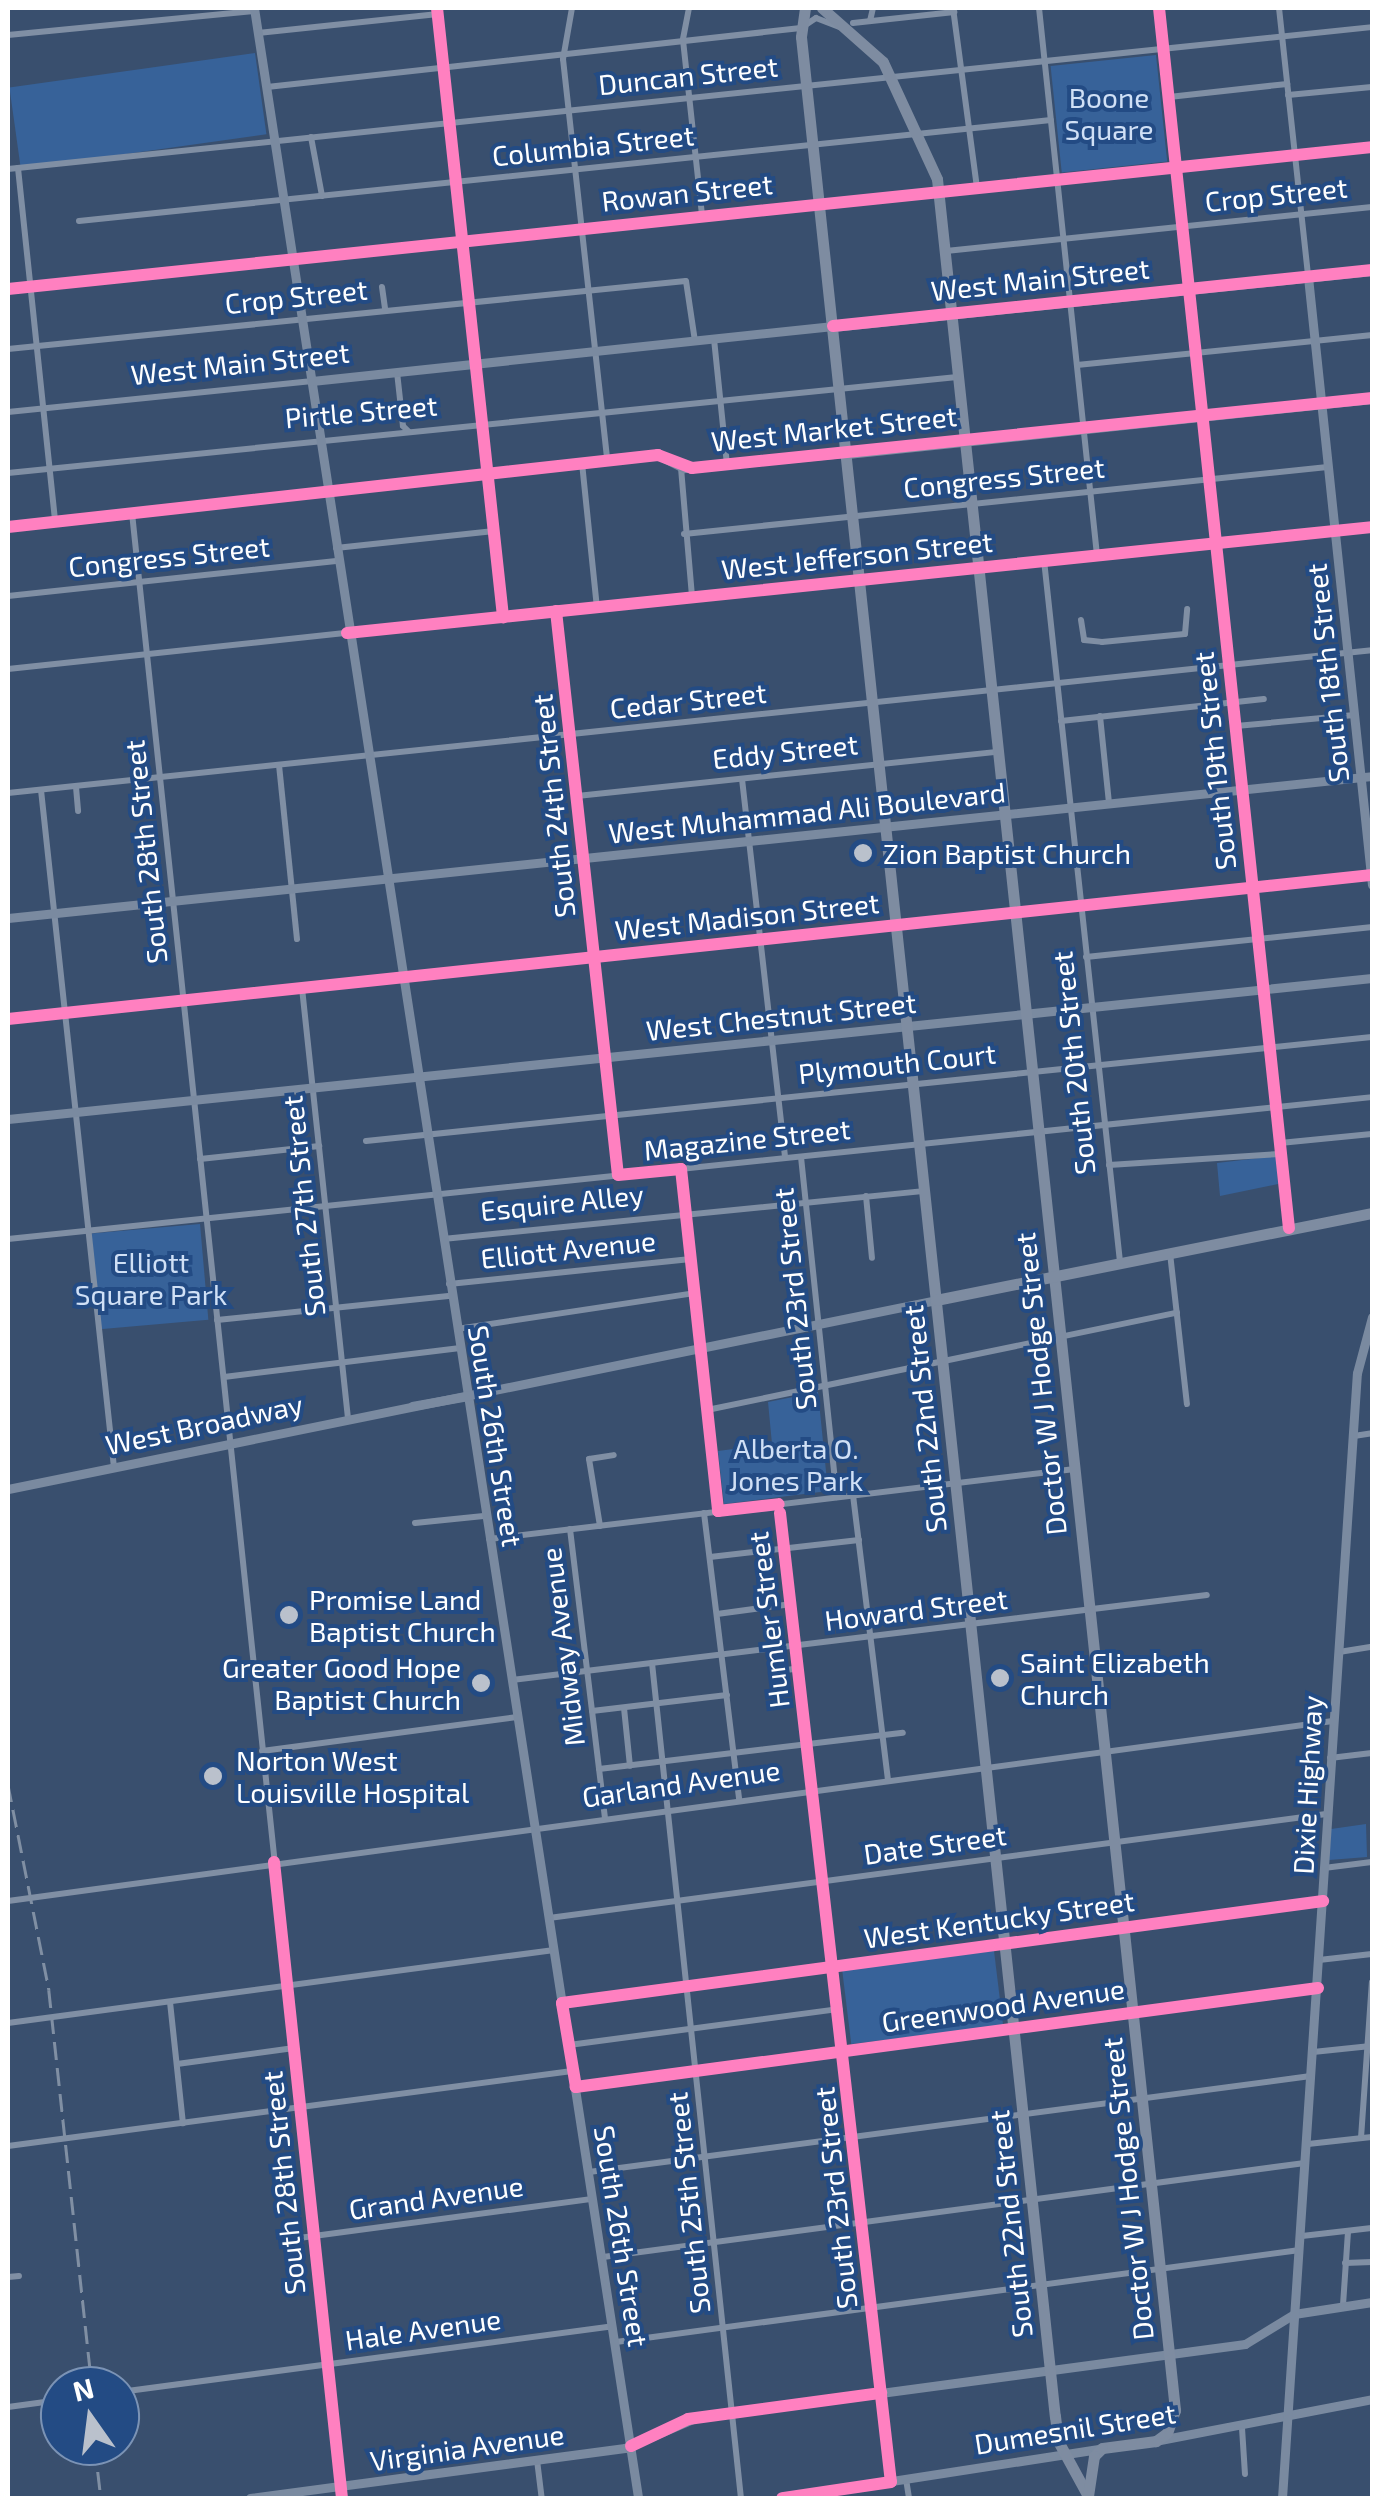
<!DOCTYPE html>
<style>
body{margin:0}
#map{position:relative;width:1380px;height:2506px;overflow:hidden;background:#394f6e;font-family:"Exo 2",sans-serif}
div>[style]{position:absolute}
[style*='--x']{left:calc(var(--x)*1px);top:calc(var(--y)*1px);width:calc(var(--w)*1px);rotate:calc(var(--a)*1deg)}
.green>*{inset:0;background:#376299;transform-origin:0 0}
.street>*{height:6px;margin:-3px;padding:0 3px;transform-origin:3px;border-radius:3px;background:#808fa4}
.secondary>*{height:9px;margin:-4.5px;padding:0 4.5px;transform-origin:4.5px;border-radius:4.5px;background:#7a8aa0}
.primary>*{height:11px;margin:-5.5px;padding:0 5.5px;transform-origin:5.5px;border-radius:5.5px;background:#7e8ca1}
.rail>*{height:2.5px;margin-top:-1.25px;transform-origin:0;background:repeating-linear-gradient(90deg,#808fa3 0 18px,transparent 0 26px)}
.cycleway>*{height:12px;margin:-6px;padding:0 6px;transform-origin:6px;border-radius:6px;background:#ff80c0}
.dots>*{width:28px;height:28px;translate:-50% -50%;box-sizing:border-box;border:5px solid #234b84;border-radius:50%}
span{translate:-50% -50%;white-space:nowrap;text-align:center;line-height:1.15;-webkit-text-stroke:8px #234b84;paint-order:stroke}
.street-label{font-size:28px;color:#fff}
.park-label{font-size:28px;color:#d0e0f6}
.poi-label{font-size:28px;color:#fff}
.left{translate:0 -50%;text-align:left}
.right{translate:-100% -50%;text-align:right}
.frame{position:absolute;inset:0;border:10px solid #fff;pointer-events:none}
.north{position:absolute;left:40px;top:2366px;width:100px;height:100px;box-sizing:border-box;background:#234b84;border:2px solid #7b93b5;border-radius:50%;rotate:346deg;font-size:28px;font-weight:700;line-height:40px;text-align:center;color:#fff}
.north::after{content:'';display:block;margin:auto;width:35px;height:45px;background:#bac1cc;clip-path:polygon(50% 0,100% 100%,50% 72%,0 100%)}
</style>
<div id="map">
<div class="green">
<div style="left:255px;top:53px;width:82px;height:248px;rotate:82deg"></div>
<div style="left:1156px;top:55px;width:107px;height:106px;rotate:84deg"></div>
<div style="clip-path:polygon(1276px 1156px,1278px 1184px,1220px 1196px,1217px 1163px)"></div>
<div style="left:200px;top:1224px;width:96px;height:109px;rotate:85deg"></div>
<div style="clip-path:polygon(818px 1392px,828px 1491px,724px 1504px,718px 1451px,772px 1444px,768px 1402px)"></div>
<div style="clip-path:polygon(1366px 1824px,1367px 1857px,1329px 1860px,1331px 1829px)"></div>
<div style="left:994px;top:1951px;width:75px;height:153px;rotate:83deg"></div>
</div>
<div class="street">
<div style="--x:437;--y:8;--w:613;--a:83.81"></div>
<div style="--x:572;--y:8;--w:52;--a:100"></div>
<div style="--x:563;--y:59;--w:403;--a:83.7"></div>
<div style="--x:689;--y:8;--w:33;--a:101"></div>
<div style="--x:683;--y:40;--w:177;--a:83.8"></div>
<div style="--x:953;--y:8;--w:182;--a:82.4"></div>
<div style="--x:1039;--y:8;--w:550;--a:83.95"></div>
<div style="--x:1159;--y:8;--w:1227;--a:83.92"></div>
<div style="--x:1279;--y:8;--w:270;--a:83.8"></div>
<div style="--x:870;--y:21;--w:13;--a:-77"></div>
<div style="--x:853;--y:23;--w:102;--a:-6.2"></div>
<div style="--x:258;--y:33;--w:181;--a:-6"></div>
<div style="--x:8;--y:35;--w:247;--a:-5.6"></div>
<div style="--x:267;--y:87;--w:537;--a:-6.3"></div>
<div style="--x:801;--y:28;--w:18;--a:-34"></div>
<div style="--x:816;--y:18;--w:25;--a:21"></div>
<div style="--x:1288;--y:95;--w:84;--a:-5.4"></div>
<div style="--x:1169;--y:97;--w:119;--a:-6.3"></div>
<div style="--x:311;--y:137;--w:60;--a:79.4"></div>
<div style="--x:18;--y:168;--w:355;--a:84"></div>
<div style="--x:8;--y:169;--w:1371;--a:-5.94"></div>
<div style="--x:79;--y:221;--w:977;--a:-5.93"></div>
<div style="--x:946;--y:251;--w:428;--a:-5.9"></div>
<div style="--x:382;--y:287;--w:22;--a:82"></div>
<div style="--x:8;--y:289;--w:1371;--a:-5.94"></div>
<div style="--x:714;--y:339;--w:127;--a:84.1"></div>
<div style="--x:8;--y:349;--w:681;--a:-5.73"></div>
<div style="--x:686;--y:281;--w:61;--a:81.5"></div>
<div style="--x:1077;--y:365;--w:297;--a:-5.8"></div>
<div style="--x:397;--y:372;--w:54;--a:83.7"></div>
<div style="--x:403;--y:426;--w:8;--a:45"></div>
<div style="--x:8;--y:412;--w:306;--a:-5.8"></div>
<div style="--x:582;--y:463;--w:145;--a:84.1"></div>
<div style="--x:681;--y:468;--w:129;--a:85.1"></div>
<div style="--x:8;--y:473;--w:954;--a:-5.78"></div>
<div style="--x:132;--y:513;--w:1996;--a:83.96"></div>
<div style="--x:684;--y:534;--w:647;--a:-5.94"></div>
<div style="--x:336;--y:548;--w:159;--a:-6.1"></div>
<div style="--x:1044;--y:560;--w:706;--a:83.82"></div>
<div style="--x:8;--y:596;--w:330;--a:-6.1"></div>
<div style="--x:556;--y:611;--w:567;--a:83.73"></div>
<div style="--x:1081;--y:620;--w:20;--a:81"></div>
<div style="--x:1084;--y:640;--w:18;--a:6"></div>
<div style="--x:1102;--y:642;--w:83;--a:-5.5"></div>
<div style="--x:1185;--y:634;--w:25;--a:-85"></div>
<div style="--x:8;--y:669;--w:341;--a:-6.1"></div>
<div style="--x:1100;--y:716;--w:87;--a:84.1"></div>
<div style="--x:1061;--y:721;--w:204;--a:-6.2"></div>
<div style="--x:1236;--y:726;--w:119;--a:-5.3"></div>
<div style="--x:279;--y:765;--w:175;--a:84.1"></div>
<div style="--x:742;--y:779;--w:381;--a:83.5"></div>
<div style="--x:76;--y:787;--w:24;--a:85"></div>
<div style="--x:41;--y:790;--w:682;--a:83.85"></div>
<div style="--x:8;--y:793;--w:1371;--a:-5.98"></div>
<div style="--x:577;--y:796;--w:422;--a:-6"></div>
<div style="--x:1086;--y:957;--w:288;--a:-6"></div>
<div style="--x:302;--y:988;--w:433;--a:83.9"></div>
<div style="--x:8;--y:1019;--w:1371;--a:-6.03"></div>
<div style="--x:366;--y:1141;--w:1011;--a:-5.9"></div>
<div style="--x:1280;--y:1143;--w:92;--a:-5.6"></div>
<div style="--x:801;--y:1157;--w:342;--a:84"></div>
<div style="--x:200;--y:1159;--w:120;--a:-6.2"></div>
<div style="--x:1109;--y:1165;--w:172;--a:-3.7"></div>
<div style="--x:681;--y:1169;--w:344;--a:83.8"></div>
<div style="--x:866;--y:1196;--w:62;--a:84.5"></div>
<div style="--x:8;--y:1239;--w:1371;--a:-5.94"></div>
<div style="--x:443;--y:1239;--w:482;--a:-5.7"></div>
<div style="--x:1170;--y:1253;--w:152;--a:83.6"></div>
<div style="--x:449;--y:1284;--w:243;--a:-5.9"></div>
<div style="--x:217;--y:1320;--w:235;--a:-5.9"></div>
<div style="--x:457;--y:1329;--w:240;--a:-8.6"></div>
<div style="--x:224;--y:1377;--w:238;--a:-7"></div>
<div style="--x:707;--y:1410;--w:480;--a:-11.7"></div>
<div style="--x:1354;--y:1436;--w:18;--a:-9"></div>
<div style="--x:853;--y:1495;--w:287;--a:83"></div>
<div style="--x:779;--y:1504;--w:983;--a:83.46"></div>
<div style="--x:704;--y:1513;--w:289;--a:83"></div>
<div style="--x:415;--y:1523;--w:69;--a:-5.8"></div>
<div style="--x:600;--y:1526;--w:68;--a:-99.3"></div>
<div style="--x:589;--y:1459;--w:25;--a:-9"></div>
<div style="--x:570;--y:1529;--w:291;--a:83.1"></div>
<div style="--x:489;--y:1539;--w:590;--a:-6.81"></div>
<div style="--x:710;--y:1557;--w:150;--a:-6.5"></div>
<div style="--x:717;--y:1614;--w:75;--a:-7.7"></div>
<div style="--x:1339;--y:1652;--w:33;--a:-9"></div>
<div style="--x:652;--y:1663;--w:840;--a:83.92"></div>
<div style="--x:772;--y:1672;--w:27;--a:-8"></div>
<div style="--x:512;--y:1680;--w:700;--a:-6.97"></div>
<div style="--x:624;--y:1708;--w:58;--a:84.1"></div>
<div style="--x:592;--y:1711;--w:136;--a:-6.8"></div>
<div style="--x:262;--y:1751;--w:257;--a:-7.6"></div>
<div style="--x:1330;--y:1758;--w:42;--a:-6.8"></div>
<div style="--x:599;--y:1769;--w:306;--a:-6.8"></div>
<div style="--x:1324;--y:1868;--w:48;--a:-7.1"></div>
<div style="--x:8;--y:1901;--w:1337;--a:-7.74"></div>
<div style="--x:549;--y:1918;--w:784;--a:-7.62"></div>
<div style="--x:1319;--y:1960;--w:53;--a:-6.5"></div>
<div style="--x:170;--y:2002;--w:122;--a:83.9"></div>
<div style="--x:562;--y:2003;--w:766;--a:-7.65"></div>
<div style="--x:8;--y:2023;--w:551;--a:-7.62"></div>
<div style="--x:569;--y:2045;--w:273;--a:-7.6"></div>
<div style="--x:1313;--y:2052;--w:58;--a:-5.9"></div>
<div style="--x:177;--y:2064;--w:118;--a:-7.8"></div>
<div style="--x:576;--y:2087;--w:747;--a:-7.62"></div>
<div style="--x:1361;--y:2138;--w:156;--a:-86"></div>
<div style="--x:1308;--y:2144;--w:64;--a:-6.2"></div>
<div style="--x:8;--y:2146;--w:569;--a:-7.57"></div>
<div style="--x:589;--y:2172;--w:728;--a:-7.57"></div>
<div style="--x:1302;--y:2236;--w:70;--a:-6.5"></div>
<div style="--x:284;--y:2240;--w:311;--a:-7.6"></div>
<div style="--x:603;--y:2257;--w:708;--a:-7.63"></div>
<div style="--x:1345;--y:2263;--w:27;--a:-2"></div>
<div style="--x:8;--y:2277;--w:11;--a:-5"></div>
<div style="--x:1343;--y:2305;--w:74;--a:-86.1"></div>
<div style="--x:616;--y:2342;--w:690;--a:-7.66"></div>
<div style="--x:120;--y:2392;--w:497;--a:-7.6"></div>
<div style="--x:8;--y:2407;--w:52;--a:-7.7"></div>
<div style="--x:1242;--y:2428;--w:46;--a:86.3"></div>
<div style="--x:537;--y:2460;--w:38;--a:83"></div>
<div style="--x:906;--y:2479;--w:19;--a:81"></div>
</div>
<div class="secondary">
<div style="--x:254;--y:8;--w:2519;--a:81.23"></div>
<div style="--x:1308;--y:277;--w:611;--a:83.99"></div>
<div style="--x:312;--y:381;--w:524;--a:-6.03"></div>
<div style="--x:8;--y:527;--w:654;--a:-6.32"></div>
<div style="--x:658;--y:455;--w:29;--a:27"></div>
<div style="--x:684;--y:468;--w:164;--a:-5.3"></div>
<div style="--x:347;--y:633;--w:1030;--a:-5.9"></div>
<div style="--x:8;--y:918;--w:1371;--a:-5.94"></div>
<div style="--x:8;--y:1119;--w:1371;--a:-5.9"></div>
<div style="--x:412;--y:1406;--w:57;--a:-10.1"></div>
<div style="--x:8;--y:1489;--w:947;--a:-11.51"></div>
<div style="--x:1160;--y:2440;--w:216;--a:-10.9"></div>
<div style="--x:250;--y:2498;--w:378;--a:-7.6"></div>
<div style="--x:625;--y:2448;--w:76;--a:-23.2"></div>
<div style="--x:695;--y:2418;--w:555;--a:-7.66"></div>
<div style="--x:1245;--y:2344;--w:57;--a:-31.5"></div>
<div style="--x:1294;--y:2314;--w:79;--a:-8.7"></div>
<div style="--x:782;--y:2498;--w:322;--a:-8.8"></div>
<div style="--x:1282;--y:2498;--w:1127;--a:-86.19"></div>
<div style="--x:1357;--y:1373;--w:58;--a:-75"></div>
</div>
<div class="primary">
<div style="--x:805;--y:8;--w:29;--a:98"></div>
<div style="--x:801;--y:37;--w:2393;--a:83.91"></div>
<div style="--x:1055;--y:2416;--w:25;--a:83"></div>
<div style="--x:1058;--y:2441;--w:63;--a:61.4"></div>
<div style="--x:822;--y:8;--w:81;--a:41.5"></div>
<div style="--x:883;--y:62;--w:129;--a:65.2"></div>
<div style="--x:937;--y:179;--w:2244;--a:83.91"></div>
<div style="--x:1175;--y:2410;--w:24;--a:109"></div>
<div style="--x:1167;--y:2433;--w:14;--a:144"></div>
<div style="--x:1156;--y:2441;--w:54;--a:172.6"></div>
<div style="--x:1102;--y:2448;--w:11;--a:135"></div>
<div style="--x:1094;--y:2456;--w:40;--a:98.5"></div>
<div style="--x:833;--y:326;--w:542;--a:-5.93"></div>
<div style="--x:847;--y:453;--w:528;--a:-5.98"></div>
<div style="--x:936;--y:1300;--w:445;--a:-11.3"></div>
</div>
<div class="rail">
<div style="--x:8;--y:1784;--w:210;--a:78.7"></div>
<div style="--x:49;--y:1990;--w:398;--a:83.8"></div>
<div style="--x:95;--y:2446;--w:52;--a:83.4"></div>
</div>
<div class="cycleway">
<div style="--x:437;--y:8;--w:613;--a:83.81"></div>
<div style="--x:1159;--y:8;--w:1227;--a:83.92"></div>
<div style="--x:8;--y:289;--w:1371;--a:-5.94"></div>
<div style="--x:833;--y:326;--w:542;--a:-5.93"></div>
<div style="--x:8;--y:527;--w:654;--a:-6.32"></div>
<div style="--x:658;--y:455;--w:36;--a:21"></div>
<div style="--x:692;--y:468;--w:684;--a:-5.88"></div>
<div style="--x:556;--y:611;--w:567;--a:83.73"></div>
<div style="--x:618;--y:1175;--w:63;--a:-5.4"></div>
<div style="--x:681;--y:1169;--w:344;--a:83.8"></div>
<div style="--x:718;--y:1511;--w:61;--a:-6.5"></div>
<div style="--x:347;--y:633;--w:1030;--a:-5.9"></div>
<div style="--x:8;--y:1019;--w:1372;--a:-6.03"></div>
<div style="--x:780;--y:1513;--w:975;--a:83.47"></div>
<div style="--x:891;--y:2482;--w:110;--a:171.6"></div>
<div style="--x:274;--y:1862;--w:640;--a:83.9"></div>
<div style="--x:1318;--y:1988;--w:749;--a:172.4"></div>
<div style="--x:576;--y:2087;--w:85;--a:-99.5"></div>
<div style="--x:562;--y:2003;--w:768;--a:-7.63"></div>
<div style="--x:631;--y:2446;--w:63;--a:-25.3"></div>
<div style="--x:688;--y:2419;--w:195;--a:-7.7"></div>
</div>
<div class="dots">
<div style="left:863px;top:853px;background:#bac1cc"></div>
<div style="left:289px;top:1615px;background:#bac1cc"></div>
<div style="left:1000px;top:1678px;background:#bac1cc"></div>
<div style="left:481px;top:1683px;background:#bac1cc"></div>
<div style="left:213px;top:1776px;background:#bac1cc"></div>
</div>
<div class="street-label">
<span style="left:688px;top:75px;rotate:-6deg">Duncan Street</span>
<span style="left:593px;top:145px;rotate:-6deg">Columbia Street</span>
<span style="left:687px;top:192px;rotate:-6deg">Rowan Street</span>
<span style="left:1276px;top:194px;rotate:-6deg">Crop Street</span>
<span style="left:1040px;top:279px;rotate:-6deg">West Main Street</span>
<span style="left:296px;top:296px;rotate:-6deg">Crop Street</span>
<span style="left:240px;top:363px;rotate:-6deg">West Main Street</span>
<span style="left:361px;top:411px;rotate:-5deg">Pirtle Street</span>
<span style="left:834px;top:428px;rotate:-6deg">West Market Street</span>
<span style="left:1004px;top:477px;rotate:-6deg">Congress Street</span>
<span style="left:857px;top:555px;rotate:-6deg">West Jefferson Street</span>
<span style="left:169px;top:556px;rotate:-6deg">Congress Street</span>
<span style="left:1327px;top:673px;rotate:-96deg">South 18th Street</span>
<span style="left:688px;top:700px;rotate:-6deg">Cedar Street</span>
<span style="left:785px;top:751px;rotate:-6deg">Eddy Street</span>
<span style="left:1214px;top:761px;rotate:-96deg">South 19th Street</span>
<span style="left:553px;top:806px;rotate:-96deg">South 24th Street</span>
<span style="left:807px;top:812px;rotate:-6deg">West Muhammad Ali Boulevard</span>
<span style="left:145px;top:852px;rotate:-96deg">South 28th Street</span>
<span style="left:747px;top:916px;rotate:-6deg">West Madison Street</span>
<span style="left:781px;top:1016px;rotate:-6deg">West Chestnut Street</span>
<span style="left:897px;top:1063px;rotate:-6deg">Plymouth Court</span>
<span style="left:1073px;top:1063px;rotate:-96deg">South 20th Street</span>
<span style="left:747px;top:1139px;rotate:-6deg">Magazine Street</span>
<span style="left:562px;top:1202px;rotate:-6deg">Esquire Alley</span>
<span style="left:303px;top:1206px;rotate:-96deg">South 27th Street</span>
<span style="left:568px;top:1249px;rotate:-6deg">Elliott Avenue</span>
<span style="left:794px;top:1299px;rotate:-96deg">South 23rd Street</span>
<span style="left:1040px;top:1384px;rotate:-96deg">Doctor W J Hodge Street</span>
<span style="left:924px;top:1419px;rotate:-96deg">South 22nd Street</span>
<span style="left:204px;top:1424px;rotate:-12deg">West Broadway</span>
<span style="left:496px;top:1436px;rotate:81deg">South 26th Street</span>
<span style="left:916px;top:1609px;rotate:-7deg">Howard Street</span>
<span style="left:768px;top:1620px;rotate:-97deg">Humler Street</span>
<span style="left:562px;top:1647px;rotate:-97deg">Midway Avenue</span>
<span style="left:681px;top:1783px;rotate:-8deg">Garland Avenue</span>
<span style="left:1307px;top:1785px;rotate:-87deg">Dixie Highway</span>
<span style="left:935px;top:1844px;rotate:-8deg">Date Street</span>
<span style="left:999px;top:1919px;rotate:-8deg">West Kentucky Street</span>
<span style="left:1003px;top:2005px;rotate:-8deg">Greenwood Avenue</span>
<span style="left:283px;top:2183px;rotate:-96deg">South 28th Street</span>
<span style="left:1127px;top:2189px;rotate:-96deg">Doctor W J Hodge Street</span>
<span style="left:436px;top:2197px;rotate:-8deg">Grand Avenue</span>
<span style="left:835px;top:2198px;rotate:-96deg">South 23rd Street</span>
<span style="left:688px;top:2203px;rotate:-96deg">South 25th Street</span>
<span style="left:1010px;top:2224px;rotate:-96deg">South 22nd Street</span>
<span style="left:622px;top:2236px;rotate:81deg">South 26th Street</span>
<span style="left:423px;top:2329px;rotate:-8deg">Hale Avenue</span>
<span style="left:1075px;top:2428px;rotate:-9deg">Dumesnil Street</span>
<span style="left:467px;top:2447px;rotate:-8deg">Virginia Avenue</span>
</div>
<div class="park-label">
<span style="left:1109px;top:113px">Boone<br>Square</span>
<span style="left:151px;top:1278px">Elliott<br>Square Park</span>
<span style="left:796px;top:1464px">Alberta O.<br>Jones Park</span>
</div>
<div class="poi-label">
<span class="left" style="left:883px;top:853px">Zion Baptist Church</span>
<span class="left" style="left:309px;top:1615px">Promise Land<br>Baptist Church</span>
<span class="left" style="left:1020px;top:1678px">Saint Elizabeth<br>Church</span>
<span class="right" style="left:461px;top:1683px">Greater Good Hope<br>Baptist Church</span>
<span class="left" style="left:236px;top:1776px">Norton West<br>Louisville Hospital</span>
</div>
<div class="frame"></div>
<div class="north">N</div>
</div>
